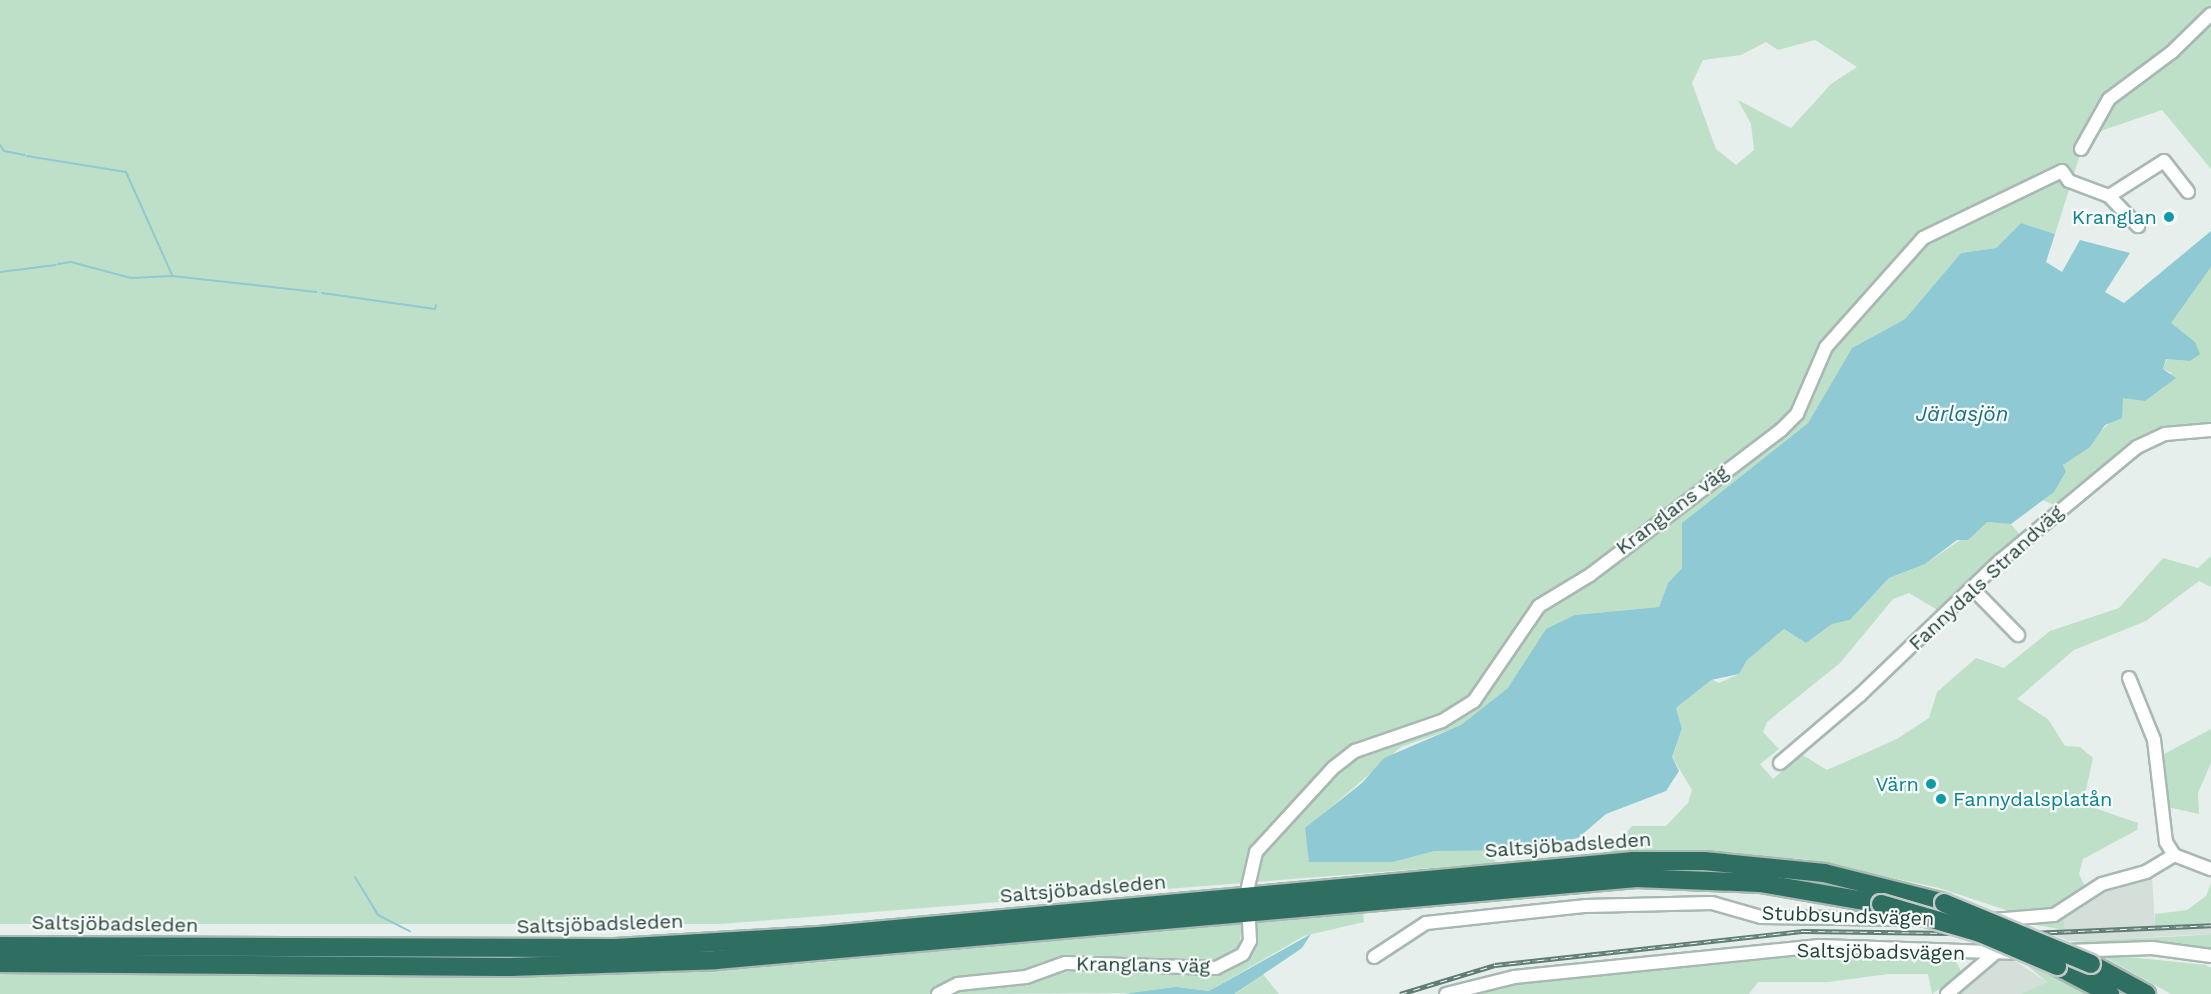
<!DOCTYPE html>
<meta charset="utf-8">
<style>
body{margin:0}
#map{position:relative;width:2211px;height:994px;overflow:hidden;background:#e6efeb;font-family:"Work Sans",sans-serif}
div>[style]{position:absolute}
[style*='--x']{left:calc(var(--x)*1px);top:calc(var(--y)*1px);width:calc(var(--w)*1px);rotate:calc(var(--a)*1deg)}
.built>*{inset:0;background:#d4dfda}
.green>*{inset:0;background:#bfe0c8}
.water>*{inset:0;background:#8ec9d4}
.stream>*{height:2px;margin:-1px;padding:0 1px;transform-origin:1px;border-radius:1px;background:#8ec9d4}
.roads{filter:drop-shadow(2px 0 #a8b8b2) drop-shadow(-2px 0 #a8b8b2) drop-shadow(0 2px #a8b8b2) drop-shadow(0 -2px #a8b8b2)}
.minor>*{height:12px;margin:-6px;padding:0 6px;transform-origin:6px;border-radius:6px;background:#fff}
.highway>*{height:18px;margin:-9px;padding:0 9px;transform-origin:9px;border-radius:9px;background:#2f6f62}
.rail>*{height:4.5px;margin-top:-2.25px;transform-origin:0;background:repeating-linear-gradient(90deg,#f7fbf9 0 7px,#5f7d75 0 14px);box-sizing:border-box;border-block:2px solid #5f7d75}
.bridges{filter:drop-shadow(2px 0 #c2cac8) drop-shadow(-2px 0 #c2cac8) drop-shadow(0 2px #c2cac8) drop-shadow(0 -2px #c2cac8)}
.highway-bridge>*{height:18px;margin:-9px;padding:0 9px;transform-origin:9px;border-radius:9px;background:#2f6f62}
.dots>*{width:16px;height:16px;translate:-50% -50%;box-sizing:border-box;border:3px solid #f7fbf9;border-radius:50%}
span{translate:-50% -50%;white-space:nowrap;text-align:center;line-height:1.15;-webkit-text-stroke:4.5px #f7fbf9;paint-order:stroke}
.culture-label{font-size:20px;color:#0d838f}
.right{translate:-100% -50%;text-align:right}
.left{translate:0 -50%;text-align:left}
.street-label{font-size:20px;color:#24423a}
.water-label{font-size:21px;color:#1c6f80;font-style:italic}
</style>
<div id="map">
<div class="built">
<div style="clip-path:polygon(2152px 875px,2155px 926px,2211px 922px,2211px 934px,2069px 941px,2042px 930px,2065px 929px,2063px 915px,2104px 889px)"></div>
<div style="clip-path:polygon(2006px 955px,2047px 982px,2020px 994px,1954px 994px)"></div>
</div>
<div class="green">
<div style="clip-path:polygon(evenodd,0 0,2211px 0,2211px 169px,2162px 110px,2086px 136px,2055px 234px,2021px 223px,1996px 248px,1961px 253px,1905px 319px,1852px 348px,1808px 423px,1682px 523px,1682px 568px,1668px 583px,1659px 607px,1575px 615px,1508px 688px,1461px 726px,1401px 747px,1330px 808px,1309px 862px,1393px 862px,1457px 841px,1487px 846px,1496px 863px,721px 924px,0 924px,0 0,1815px 40px,1857px 67px,1831px 84px,1791px 128px,1738px 100px,1751px 124px,1754px 150px,1736px 165px,1716px 149px,1692px 83px,1703px 60px,1741px 55px,1766px 42px,1778px 50px,1815px 40px)"></div>
<div style="clip-path:polygon(2211px 267px,2211px 426px,2166px 427px,2056px 506px,2043px 500px,2066px 471px,2063px 465px,2114px 419px,2123px 397px,2145px 401px,2172px 373px,2163px 369px,2167px 359px,2190px 361px,2184px 334px,2170px 323px)"></div>
<div style="clip-path:polygon(1987px 522px,2011px 524px,2021px 536px,1939px 611px,1909px 593px,1893px 599px,1840px 663px,1767px 722px,1763px 732px,1779px 749px,1760px 764px,1773px 779px,1801px 754px,1827px 770px,1897px 739px,1929px 718px,1937px 692px,1976px 658px,2004px 668px,2050px 631px,2119px 608px,2163px 558px,2198px 568px,2211px 556px,2211px 587px,2199px 581px,2146px 621px,2074px 650px,2017px 699px,2048px 719px,2065px 746px,2080px 747px,2093px 758px,2083px 804px,2138px 823px,2137px 830px,2083px 859px,2079px 874px,2087px 891px,2043px 915px,2015px 913px,1939px 888px,1805px 859px,1608px 852px,1632px 826px,1666px 826px,1688px 803px,1692px 790px,1672px 757px,1682px 730px,1676px 708px,1711px 679px,1719px 683px,1739px 674px,1746px 660px,1784px 629px,1806px 643px,1832px 624px,1850px 620px,1889px 578px,1925px 564px)"></div>
<div style="clip-path:polygon(2211px 729px,2211px 763px,2198px 793px,2199px 814px,2167px 807px,2164px 754px)"></div>
<div style="clip-path:polygon(2211px 883px,2211px 922px,2155px 927px,2155px 914px,2187px 910px,2206px 896px)"></div>
<div style="clip-path:polygon(1363px 912px,1364px 922px,1304px 936px,1209px 991px,1176px 987px,1144px 993px,947px 994px,1106px 965px,1214px 975px,1230px 970px,1249px 953px,1253px 921px)"></div>
<div style="clip-path:polygon(2063px 915px,2065px 930px,2030px 924px)"></div>
<div style="clip-path:polygon(1242px 922px,1239px 951px,1216px 963px,1064px 959px,1027px 973px,956px 981px,929px 994px,0 994px,0 971px,534px 976px,802px 964px)"></div>
<div style="clip-path:polygon(2211px 934px,2211px 948px,2069px 941px,2185px 936px)"></div>
<div style="clip-path:polygon(1840px 951px,1955px 960px,1962px 973px,1932px 994px,1928px 974px,1889px 974px,1828px 982px,1758px 982px,1749px 994px,1463px 994px,1520px 981px)"></div>
<div style="clip-path:polygon(2099px 954px,2206px 965px,2211px 968px,2211px 994px,2171px 994px)"></div>
<div style="clip-path:polygon(2027px 965px,2042px 967px,2092px 994px,2020px 994px,2047px 982px)"></div>
<div style="clip-path:polygon(1262px 973px,1279px 994px,1235px 994px,1249px 984px)"></div>
</div>
<div class="water">
<div style="clip-path:polygon(2021px 223px,2055px 234px,2046px 262px,2062px 272px,2080px 240px,2130px 253px,2105px 292px,2124px 303px,2211px 231px,2211px 267px,2171px 323px,2195px 342px,2200px 354px,2190px 361px,2166px 359px,2163px 369px,2176px 378px,2145px 401px,2123px 398px,2122px 418px,2105px 425px,2090px 447px,2063px 465px,2066px 471px,2054px 492px,2011px 524px,1987px 522px,1968px 540px,1957px 540px,1925px 564px,1889px 578px,1850px 620px,1832px 624px,1806px 643px,1784px 629px,1747px 660px,1739px 674px,1711px 680px,1676px 708px,1682px 729px,1672px 757px,1679px 771px,1666px 791px,1606px 814px,1578px 838px,1514px 850px,1434px 851px,1393px 862px,1309px 862px,1305px 828px,1362px 783px,1384px 758px,1461px 725px,1508px 688px,1546px 629px,1575px 615px,1659px 607px,1668px 583px,1682px 568px,1682px 523px,1808px 423px,1852px 348px,1905px 319px,1961px 253px,1996px 248px)"></div>
<div style="clip-path:polygon(1311px 934px,1302px 948px,1234px 994px,1124px 994px,1176px 987px,1209px 991px)"></div>
</div>
<div class="stream">
<div style="--x:0;--y:145;--w:7;--a:56"></div>
<div style="--x:4;--y:151;--w:21;--a:11"></div>
<div style="--x:27;--y:156;--w:100;--a:9.2"></div>
<div style="--x:126;--y:172;--w:113;--a:65.9"></div>
<div style="--x:58;--y:264;--w:13;--a:-9"></div>
<div style="--x:71;--y:262;--w:62;--a:14.9"></div>
<div style="--x:131;--y:278;--w:41;--a:-2.8"></div>
<div style="--x:172;--y:276;--w:145;--a:6.3"></div>
<div style="--x:0;--y:272;--w:56;--a:-7.1"></div>
<div style="--x:322;--y:293;--w:114;--a:8.1"></div>
<div style="--x:435;--y:309;--w:4;--a:-76"></div>
<div style="--x:355;--y:877;--w:44;--a:58.8"></div>
<div style="--x:378;--y:915;--w:36;--a:27"></div>
</div>
<div class="roads">
<div class="minor">
<div style="--x:2081;--y:149;--w:57;--a:-60.8"></div>
<div style="--x:2109;--y:99;--w:79;--a:-36.7"></div>
<div style="--x:2172;--y:52;--w:54;--a:-44.3"></div>
<div style="--x:2109;--y:196;--w:42;--a:46"></div>
<div style="--x:1972;--y:588;--w:66;--a:45.6"></div>
<div style="--x:2129;--y:678;--w:67;--a:68"></div>
<div style="--x:2154;--y:740;--w:103;--a:83.3"></div>
<div style="--x:2166;--y:842;--w:15;--a:58"></div>
<div style="--x:1780;--y:763;--w:105;--a:-40.4"></div>
<div style="--x:1860;--y:695;--w:195;--a:-43.8"></div>
<div style="--x:2001;--y:560;--w:177;--a:-39.7"></div>
<div style="--x:2137;--y:447;--w:31;--a:-25"></div>
<div style="--x:2165;--y:434;--w:46;--a:-5"></div>
<div style="--x:2174;--y:855;--w:40;--a:21"></div>
<div style="--x:1248;--y:887;--w:36;--a:-77"></div>
<div style="--x:1256;--y:852;--w:114;--a:-47.5"></div>
<div style="--x:1333;--y:768;--w:28;--a:-38"></div>
<div style="--x:1355;--y:751;--w:92;--a:-19"></div>
<div style="--x:1442;--y:721;--w:38;--a:-32"></div>
<div style="--x:1474;--y:701;--w:115;--a:-55.6"></div>
<div style="--x:1539;--y:606;--w:60;--a:-31.3"></div>
<div style="--x:1590;--y:575;--w:240;--a:-37.2"></div>
<div style="--x:1781;--y:430;--w:23;--a:-45"></div>
<div style="--x:1797;--y:414;--w:73;--a:-66.6"></div>
<div style="--x:1826;--y:347;--w:146;--a:-48.3"></div>
<div style="--x:1923;--y:238;--w:154;--a:-25.7"></div>
<div style="--x:2062;--y:171;--w:12;--a:55"></div>
<div style="--x:2069;--y:181;--w:43;--a:20.6"></div>
<div style="--x:2109;--y:196;--w:65;--a:-32.5"></div>
<div style="--x:2164;--y:161;--w:39;--a:52"></div>
<div style="--x:1993;--y:920;--w:61;--a:-4.7"></div>
<div style="--x:2054;--y:915;--w:57;--a:-32.9"></div>
<div style="--x:2102;--y:884;--w:46;--a:-15.3"></div>
<div style="--x:2146;--y:872;--w:33;--a:-31"></div>
<div style="--x:2068;--y:951;--w:84;--a:-2"></div>
<div style="--x:2152;--y:948;--w:60;--a:7.7"></div>
<div style="--x:1374;--y:957;--w:62;--a:-33.2"></div>
<div style="--x:1426;--y:923;--w:161;--a:-6.1"></div>
<div style="--x:1586;--y:906;--w:126;--a:-1.4"></div>
<div style="--x:1712;--y:903;--w:51;--a:15.9"></div>
<div style="--x:1761;--y:917;--w:155;--a:0.7"></div>
<div style="--x:938;--y:994;--w:22;--a:-27"></div>
<div style="--x:958;--y:984;--w:68;--a:-5.9"></div>
<div style="--x:1026;--y:977;--w:41;--a:-19.7"></div>
<div style="--x:1065;--y:963;--w:151;--a:1.9"></div>
<div style="--x:1216;--y:968;--w:30;--a:-27"></div>
<div style="--x:1243;--y:954;--w:15;--a:-62"></div>
<div style="--x:1250;--y:941;--w:19;--a:-93"></div>
<div style="--x:1446;--y:994;--w:70;--a:-14"></div>
<div style="--x:1514;--y:977;--w:307;--a:-5.8"></div>
<div style="--x:1819;--y:946;--w:201;--a:2"></div>
<div style="--x:1947;--y:994;--w:62;--a:-40.4"></div>
</div>
<div class="highway">
<div style="--x:0;--y:946;--w:615;--a:0.19"></div>
<div style="--x:615;--y:948;--w:204;--a:-3.4"></div>
<div style="--x:819;--y:936;--w:818;--a:-5.26"></div>
<div style="--x:1634;--y:861;--w:70;--a:0"></div>
<div style="--x:1704;--y:861;--w:121;--a:5.7"></div>
<div style="--x:1824;--y:873;--w:124;--a:14"></div>
<div style="--x:0;--y:963;--w:510;--a:0.45"></div>
<div style="--x:510;--y:967;--w:206;--a:-1.9"></div>
<div style="--x:716;--y:960;--w:924;--a:-5.09"></div>
<div style="--x:1636;--y:878;--w:124;--a:2.3"></div>
<div style="--x:1760;--y:883;--w:123;--a:9.8"></div>
<div style="--x:2091;--y:964;--w:63;--a:28.6"></div>
<div style="--x:2057;--y:966;--w:60;--a:27.8"></div>
</div>
</div>
<div class="rail">
<div style="--x:1400;--y:994;--w:99;--a:-17"></div>
<div style="--x:1495;--y:965;--w:311;--a:-6.3"></div>
<div style="--x:1804;--y:931;--w:204;--a:0.8"></div>
<div style="--x:2008;--y:934;--w:203;--a:-2.5"></div>
</div>
<div class="bridges">
<div class="highway-bridge">
<div style="--x:1944;--y:903;--w:159;--a:22.5"></div>
<div style="--x:1881;--y:904;--w:103;--a:16.3"></div>
<div style="--x:1980;--y:933;--w:84;--a:23.2"></div>
</div>
</div>
<div class="dots">
<div style="left:2169px;top:217px;background:#0f9aa8"></div>
<div style="left:1931px;top:784px;background:#0f9aa8"></div>
<div style="left:1941px;top:799px;background:#0f9aa8"></div>
</div>
<div class="culture-label">
<span class="right" style="left:2157px;top:217px">Kranglan</span>
<span class="right" style="left:1919px;top:784px">Värn</span>
<span class="left" style="left:1953px;top:799px">Fannydalsplatån</span>
</div>
<div class="street-label">
<span style="left:1672px;top:510px;rotate:-37deg">Kranglans väg</span>
<span style="left:1986px;top:578px;rotate:-43deg">Fannydals Strandväg</span>
<span style="left:1568px;top:845px;rotate:-4deg">Saltsjöbadsleden</span>
<span style="left:1083px;top:889px;rotate:-5deg">Saltsjöbadsleden</span>
<span style="left:1848px;top:916px;rotate:2deg">Stubbsundsvägen</span>
<span style="left:115px;top:924px;rotate:1deg">Saltsjöbadsleden</span>
<span style="left:600px;top:924px;rotate:-2deg">Saltsjöbadsleden</span>
<span style="left:1881px;top:952px;rotate:1deg">Saltsjöbadsvägen</span>
<span style="left:1143px;top:965px;rotate:1deg">Kranglans väg</span>
</div>
<div class="water-label">
<span style="left:1962px;top:414px">Järlasjön</span>
</div>
</div>
